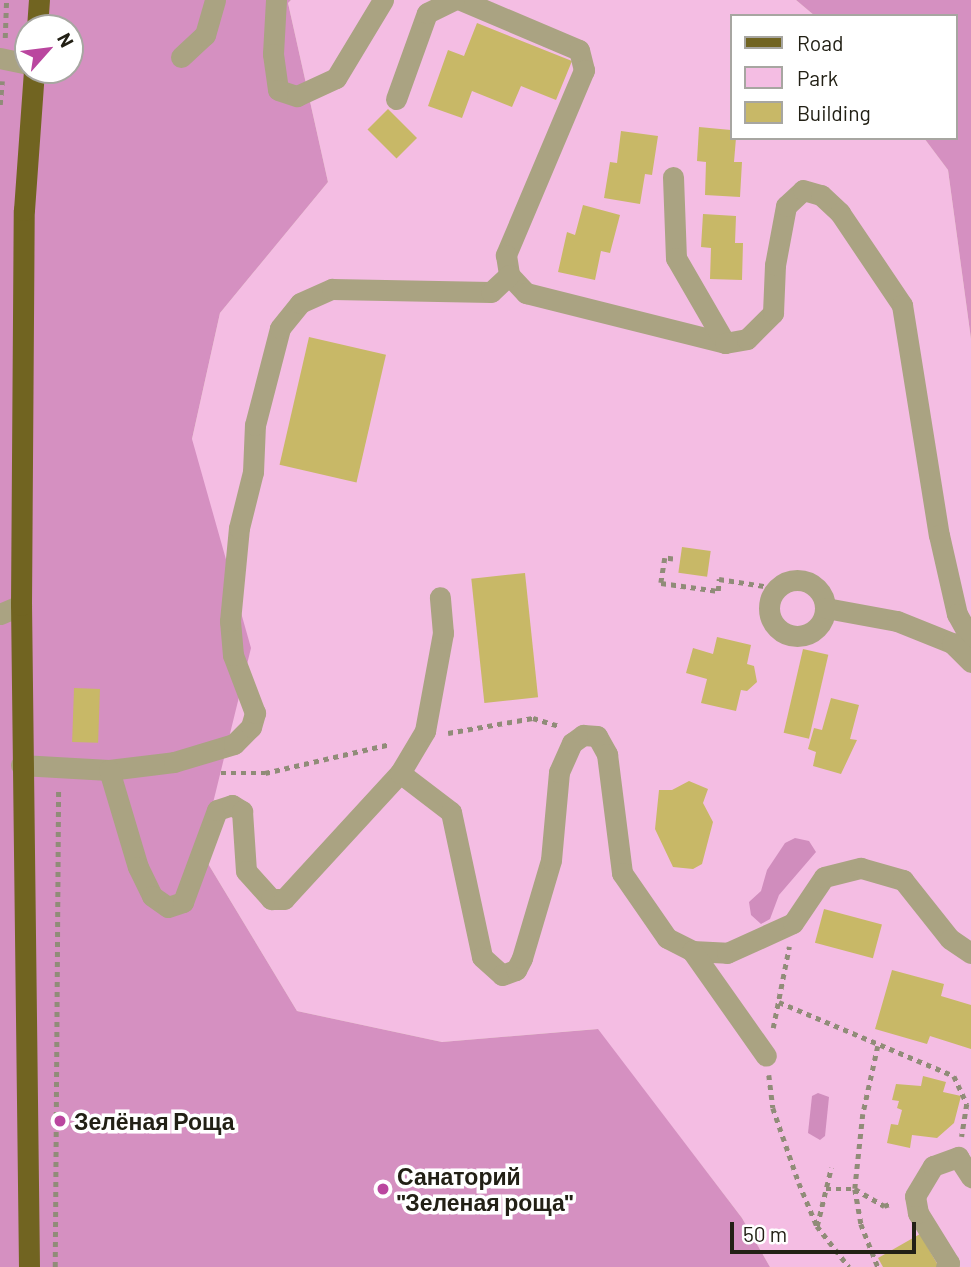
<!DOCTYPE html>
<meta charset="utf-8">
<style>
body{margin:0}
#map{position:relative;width:971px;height:1267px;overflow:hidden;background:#f5efd3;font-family:Barlow,sans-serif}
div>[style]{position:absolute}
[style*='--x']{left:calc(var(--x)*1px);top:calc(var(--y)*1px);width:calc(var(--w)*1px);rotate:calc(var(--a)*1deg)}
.green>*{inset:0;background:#f4bde3}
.forest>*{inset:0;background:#d590c1}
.water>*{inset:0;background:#d08dbd}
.building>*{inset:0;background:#c8b867;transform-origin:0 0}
.path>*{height:4.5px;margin-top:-2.25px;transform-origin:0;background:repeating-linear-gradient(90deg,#908c78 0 5px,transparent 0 10px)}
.minor>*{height:21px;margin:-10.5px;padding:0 10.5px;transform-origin:10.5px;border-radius:10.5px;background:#aaa382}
.minor>.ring{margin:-10.5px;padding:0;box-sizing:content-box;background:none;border:21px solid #aaa382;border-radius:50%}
.major>*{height:21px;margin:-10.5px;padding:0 10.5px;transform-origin:10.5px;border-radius:10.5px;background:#716421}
.dots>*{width:19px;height:19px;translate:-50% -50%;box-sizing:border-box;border:4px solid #fff;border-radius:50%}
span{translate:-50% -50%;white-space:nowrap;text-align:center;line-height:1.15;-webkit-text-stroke:7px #fff;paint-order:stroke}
.poi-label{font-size:23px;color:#222015;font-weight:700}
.left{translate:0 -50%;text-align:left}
.legend{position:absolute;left:730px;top:14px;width:228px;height:126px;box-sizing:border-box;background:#fff;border:2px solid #a7a6a1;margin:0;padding:9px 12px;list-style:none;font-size:21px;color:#222015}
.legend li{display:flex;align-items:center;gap:14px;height:35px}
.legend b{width:35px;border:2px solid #a7a6a1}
.north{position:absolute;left:14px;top:14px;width:70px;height:70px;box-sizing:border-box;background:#fff;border:2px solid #a7a6a1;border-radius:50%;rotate:62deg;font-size:19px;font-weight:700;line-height:28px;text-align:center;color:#222015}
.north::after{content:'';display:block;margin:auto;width:24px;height:32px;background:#ba469f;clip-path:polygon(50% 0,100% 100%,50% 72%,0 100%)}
.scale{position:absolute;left:730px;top:1222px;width:186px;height:32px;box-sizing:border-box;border:4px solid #222015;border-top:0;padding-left:9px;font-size:21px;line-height:24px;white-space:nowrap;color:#222015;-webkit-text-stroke:5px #fff;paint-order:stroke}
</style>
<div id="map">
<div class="green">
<div style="clip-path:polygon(291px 0,796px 0,815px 16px,731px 16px,731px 138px,924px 138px,948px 170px,971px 339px,971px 1267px,770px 1267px,742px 1218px,597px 1029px,442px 1042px,297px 1011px,201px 852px,192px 439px,220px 313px,328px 182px,288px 3px)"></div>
</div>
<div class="forest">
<div style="clip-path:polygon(evenodd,0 0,291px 0,288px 3px,328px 182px,220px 313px,192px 439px,251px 648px,201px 852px,297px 1011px,442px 1042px,598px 1029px,742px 1218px,770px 1267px,0 1267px,0 0,28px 28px,70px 28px,70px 70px,28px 70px,28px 28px)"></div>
<div style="clip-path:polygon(796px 0,971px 0,971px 339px,948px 170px,924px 138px,955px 138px,955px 16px,815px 16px)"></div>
</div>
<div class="water">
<div style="clip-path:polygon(795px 838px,809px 841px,816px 852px,779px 895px,770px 919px,761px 924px,751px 915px,749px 902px,761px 891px,767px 870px,785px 843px)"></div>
<div style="clip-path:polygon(818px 1093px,829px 1097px,825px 1136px,820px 1140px,808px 1133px,812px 1096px)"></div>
</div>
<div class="building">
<div style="clip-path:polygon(477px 23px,572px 61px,556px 100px,521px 86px,512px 107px,472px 91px,462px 118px,428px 106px,448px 50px,464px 56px)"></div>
<div style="left:388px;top:109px;width:41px;height:29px;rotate:45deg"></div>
<div style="clip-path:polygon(699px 127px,731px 130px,731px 138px,736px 138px,734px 162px,742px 162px,740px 197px,705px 195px,706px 162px,697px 161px)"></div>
<div style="clip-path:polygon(621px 131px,658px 136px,652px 175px,645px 174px,640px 204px,604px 198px,610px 162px,617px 163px)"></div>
<div style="clip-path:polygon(583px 205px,620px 215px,610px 253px,601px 251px,595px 280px,558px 272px,567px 232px,575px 235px)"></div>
<div style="clip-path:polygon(703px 214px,736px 216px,735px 243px,743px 243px,742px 280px,710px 279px,711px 248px,701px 247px)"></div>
<div style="left:309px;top:337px;width:79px;height:131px;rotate:13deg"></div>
<div style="left:682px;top:547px;width:29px;height:26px;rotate:8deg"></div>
<div style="left:525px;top:573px;width:125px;height:54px;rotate:84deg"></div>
<div style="clip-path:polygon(717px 637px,751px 645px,747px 664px,754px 666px,757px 682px,747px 691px,741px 690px,736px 711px,701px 703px,707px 679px,686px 673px,693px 648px,713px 654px)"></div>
<div style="left:803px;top:649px;width:26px;height:86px;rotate:13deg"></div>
<div style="left:74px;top:688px;width:26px;height:54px;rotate:2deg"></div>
<div style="clip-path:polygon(831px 698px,859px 705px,850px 739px,857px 740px,841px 774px,813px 766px,816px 752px,808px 749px,814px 728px,822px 730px)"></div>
<div style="clip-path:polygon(689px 781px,708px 789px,703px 803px,713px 822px,702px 864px,693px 869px,673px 867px,655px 829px,659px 790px,672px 790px)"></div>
<div style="left:824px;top:909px;width:60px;height:35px;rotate:15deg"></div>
<div style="clip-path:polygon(892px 970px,944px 984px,941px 996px,971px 1005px,971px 1049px,930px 1036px,927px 1044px,875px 1029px)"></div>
<div style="clip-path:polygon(923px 1076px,946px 1082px,943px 1092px,961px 1096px,954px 1123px,937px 1138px,912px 1135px,910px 1148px,887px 1143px,891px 1124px,898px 1125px,902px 1110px,897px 1108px,899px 1101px,892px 1100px,896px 1084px,921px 1086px)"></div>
<div style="clip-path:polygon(920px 1234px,939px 1267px,883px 1267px,878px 1258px)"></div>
</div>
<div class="path">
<div style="--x:5;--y:38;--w:38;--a:-88"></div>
<div style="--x:0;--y:105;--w:24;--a:-85"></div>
<div style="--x:673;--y:559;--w:8;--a:-173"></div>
<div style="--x:665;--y:558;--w:25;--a:99"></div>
<div style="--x:661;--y:583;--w:58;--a:8"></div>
<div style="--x:718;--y:591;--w:12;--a:-85"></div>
<div style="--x:719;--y:579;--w:59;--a:8.8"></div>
<div style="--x:448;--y:733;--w:86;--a:-10"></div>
<div style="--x:533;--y:718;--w:27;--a:17"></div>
<div style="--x:221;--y:773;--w:44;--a:0"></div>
<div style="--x:265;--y:773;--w:129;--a:-13"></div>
<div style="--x:779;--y:1002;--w:190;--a:22.9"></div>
<div style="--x:954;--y:1076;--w:31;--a:65"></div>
<div style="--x:967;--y:1104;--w:33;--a:99"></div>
<div style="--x:773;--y:1028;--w:83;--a:-78.8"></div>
<div style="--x:878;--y:1046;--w:70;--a:102.4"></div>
<div style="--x:863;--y:1114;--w:75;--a:96.1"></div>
<div style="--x:855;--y:1189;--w:36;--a:80"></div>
<div style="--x:861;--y:1224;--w:46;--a:68.4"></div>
<div style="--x:769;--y:1075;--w:33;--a:83"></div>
<div style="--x:773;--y:1108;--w:79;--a:70.9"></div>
<div style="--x:799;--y:1183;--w:47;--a:67.3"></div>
<div style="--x:817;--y:1226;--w:52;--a:52"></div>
<div style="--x:826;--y:1189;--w:29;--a:0"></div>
<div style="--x:855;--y:1189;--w:34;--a:30"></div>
<div style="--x:884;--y:1206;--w:9;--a:-18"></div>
<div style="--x:817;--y:1226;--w:60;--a:-76.4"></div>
<div style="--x:55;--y:1267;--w:478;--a:-89.6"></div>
</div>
<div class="minor">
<div style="--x:276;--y:0;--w:54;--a:93.2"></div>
<div style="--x:273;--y:54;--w:36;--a:82"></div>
<div style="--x:278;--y:90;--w:20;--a:18"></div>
<div style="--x:297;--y:96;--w:43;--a:-24.8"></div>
<div style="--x:336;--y:78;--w:91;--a:-58.9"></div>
<div style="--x:461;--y:0;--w:128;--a:23"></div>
<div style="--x:579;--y:50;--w:21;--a:76"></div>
<div style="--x:584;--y:70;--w:201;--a:112.9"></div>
<div style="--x:506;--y:255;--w:20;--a:81"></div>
<div style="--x:509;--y:275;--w:25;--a:47"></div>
<div style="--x:526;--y:293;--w:205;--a:14.1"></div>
<div style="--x:181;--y:57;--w:33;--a:-43"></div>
<div style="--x:205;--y:35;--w:36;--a:-74"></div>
<div style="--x:0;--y:58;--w:29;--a:12"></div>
<div style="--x:396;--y:99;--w:91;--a:-70.2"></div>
<div style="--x:427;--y:13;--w:30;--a:-26"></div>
<div style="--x:673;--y:177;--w:81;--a:87.9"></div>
<div style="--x:676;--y:258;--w:98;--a:60"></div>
<div style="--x:725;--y:343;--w:22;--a:-10"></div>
<div style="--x:747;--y:339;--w:37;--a:-45"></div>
<div style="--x:773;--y:313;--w:48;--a:-87.6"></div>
<div style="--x:775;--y:265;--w:60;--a:-79.4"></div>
<div style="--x:786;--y:206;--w:23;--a:-43"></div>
<div style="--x:803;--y:190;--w:19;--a:16"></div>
<div style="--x:821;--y:195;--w:26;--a:43"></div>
<div style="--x:840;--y:213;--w:111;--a:56"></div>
<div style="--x:902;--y:305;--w:233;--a:80.9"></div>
<div style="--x:939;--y:535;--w:81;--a:77.2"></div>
<div style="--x:957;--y:614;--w:29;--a:61"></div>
<div class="ring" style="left:769px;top:580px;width:35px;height:35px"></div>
<div style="--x:826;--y:608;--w:72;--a:10.4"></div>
<div style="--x:897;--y:621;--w:59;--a:21.8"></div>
<div style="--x:952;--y:643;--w:27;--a:45"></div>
<div style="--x:0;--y:614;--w:23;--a:-23"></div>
<div style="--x:21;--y:765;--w:88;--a:3.3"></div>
<div style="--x:109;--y:770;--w:65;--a:-7"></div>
<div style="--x:174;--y:762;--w:63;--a:-16.7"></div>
<div style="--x:234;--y:744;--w:24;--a:-45"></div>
<div style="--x:251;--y:727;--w:15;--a:-74"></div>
<div style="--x:255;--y:713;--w:62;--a:-110.8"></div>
<div style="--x:233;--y:655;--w:34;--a:-95"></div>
<div style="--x:230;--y:621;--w:93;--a:-84.5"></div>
<div style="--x:239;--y:528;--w:58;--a:-76"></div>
<div style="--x:253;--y:472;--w:47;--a:-87.6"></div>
<div style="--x:255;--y:425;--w:100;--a:-75.5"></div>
<div style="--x:280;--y:328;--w:32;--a:-51"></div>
<div style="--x:300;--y:303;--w:35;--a:-24"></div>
<div style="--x:332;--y:289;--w:159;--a:1.1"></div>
<div style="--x:491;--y:292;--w:25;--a:-43"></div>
<div style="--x:109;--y:770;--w:101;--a:73.4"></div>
<div style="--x:138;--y:867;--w:32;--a:64"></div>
<div style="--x:152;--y:896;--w:19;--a:35"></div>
<div style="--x:168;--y:907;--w:16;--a:-18"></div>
<div style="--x:183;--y:902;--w:98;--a:-69.7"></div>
<div style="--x:217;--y:810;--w:16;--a:-18"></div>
<div style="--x:232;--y:805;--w:12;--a:31"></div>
<div style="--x:242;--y:811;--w:60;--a:86.2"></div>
<div style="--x:246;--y:871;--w:38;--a:48"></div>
<div style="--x:271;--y:899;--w:13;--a:0"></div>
<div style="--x:284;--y:899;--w:171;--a:-47.4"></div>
<div style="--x:400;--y:773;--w:64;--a:37.4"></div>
<div style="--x:451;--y:812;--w:148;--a:77.9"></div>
<div style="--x:482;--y:957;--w:27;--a:42"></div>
<div style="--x:502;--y:975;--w:15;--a:-20"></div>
<div style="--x:516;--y:970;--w:13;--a:-63"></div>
<div style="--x:522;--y:958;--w:102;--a:-73.5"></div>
<div style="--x:551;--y:860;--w:88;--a:-84.8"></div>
<div style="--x:559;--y:772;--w:32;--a:-66"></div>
<div style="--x:572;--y:743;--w:14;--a:-36"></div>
<div style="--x:583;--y:735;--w:14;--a:4"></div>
<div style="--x:597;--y:736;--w:21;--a:61"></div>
<div style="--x:607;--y:754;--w:120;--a:82.8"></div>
<div style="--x:622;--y:873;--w:79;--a:55.3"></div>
<div style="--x:667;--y:938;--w:28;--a:27"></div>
<div style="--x:692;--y:951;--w:35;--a:3"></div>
<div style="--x:727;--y:953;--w:72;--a:-24.4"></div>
<div style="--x:793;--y:923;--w:55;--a:-56"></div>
<div style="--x:824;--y:877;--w:38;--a:-14"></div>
<div style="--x:861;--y:868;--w:44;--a:15.9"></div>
<div style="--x:903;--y:880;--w:75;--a:51.5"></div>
<div style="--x:950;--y:939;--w:25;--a:34"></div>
<div style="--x:400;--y:773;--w:49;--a:-59.2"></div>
<div style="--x:425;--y:731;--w:100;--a:-79.6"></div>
<div style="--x:443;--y:633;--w:36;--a:-95"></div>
<div style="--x:692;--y:951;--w:128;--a:54.8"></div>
<div style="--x:946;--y:1267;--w:5;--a:-53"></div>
<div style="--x:949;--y:1263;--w:59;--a:-121.8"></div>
<div style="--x:918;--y:1213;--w:17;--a:-100"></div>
<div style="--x:915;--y:1196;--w:35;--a:-59"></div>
<div style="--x:933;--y:1166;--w:27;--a:-20"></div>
<div style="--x:958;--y:1157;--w:24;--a:57"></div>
</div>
<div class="major">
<div style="--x:37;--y:28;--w:28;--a:-86"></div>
<div style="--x:29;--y:1267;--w:662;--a:-90.69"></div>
<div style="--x:21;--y:605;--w:395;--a:-89.6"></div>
<div style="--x:24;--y:210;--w:140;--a:-85.9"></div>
</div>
<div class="dots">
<div style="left:60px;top:1121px;background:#ba469f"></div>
<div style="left:383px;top:1189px;background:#ba469f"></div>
</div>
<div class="poi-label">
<span class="left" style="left:74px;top:1121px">Зелёная Роща</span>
<span class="left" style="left:397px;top:1189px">Санаторий<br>"Зеленая роща"</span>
</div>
<ul class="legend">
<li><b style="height:9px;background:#716421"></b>Road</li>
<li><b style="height:19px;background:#f4bde3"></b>Park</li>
<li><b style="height:19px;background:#c8b867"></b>Building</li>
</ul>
<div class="north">N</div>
<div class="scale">50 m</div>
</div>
